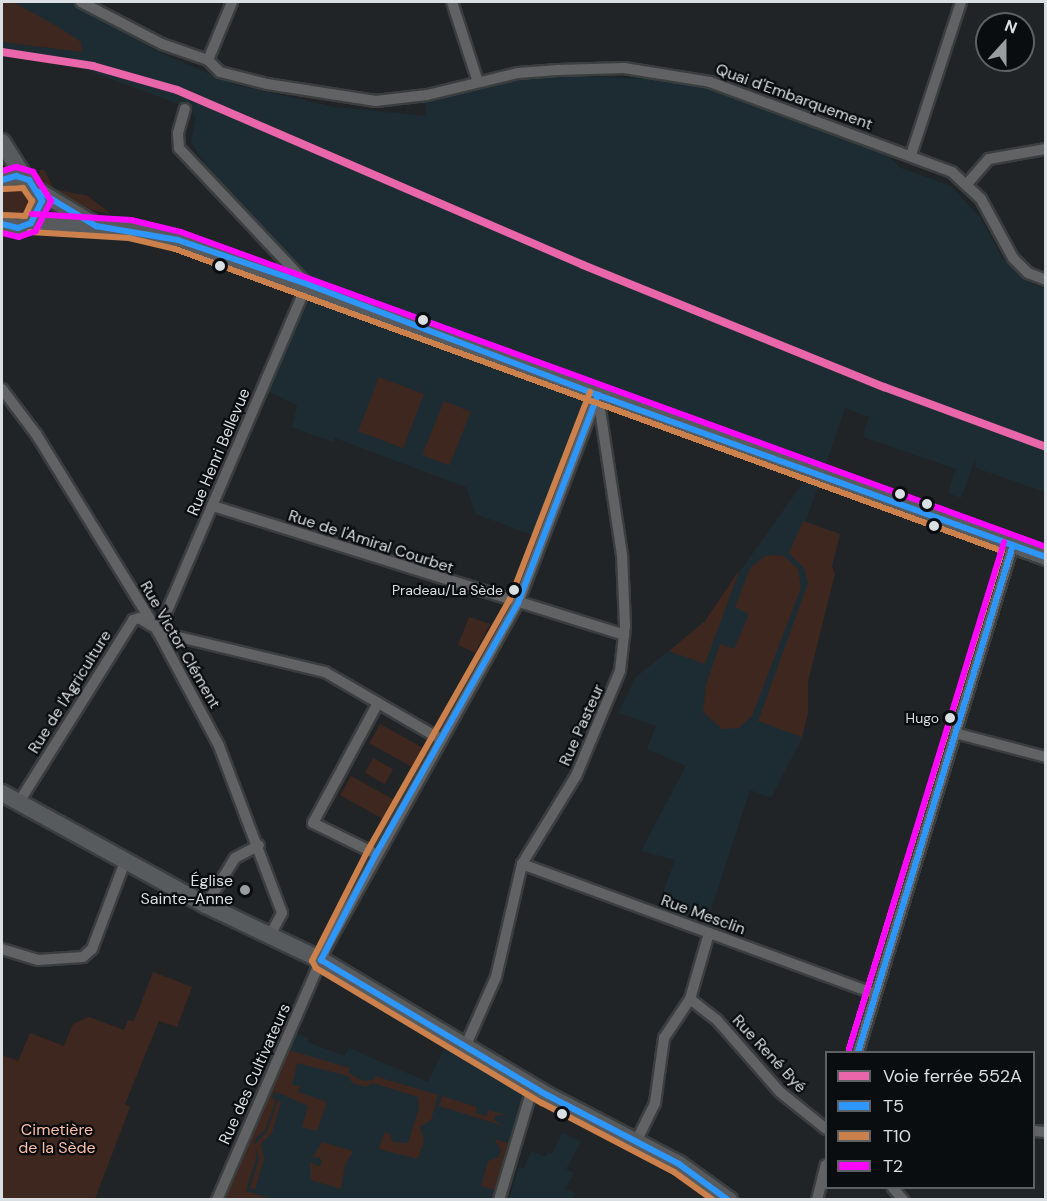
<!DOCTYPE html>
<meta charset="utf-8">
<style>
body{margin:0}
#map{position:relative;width:1047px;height:1201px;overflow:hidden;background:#202426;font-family:"DM Sans",sans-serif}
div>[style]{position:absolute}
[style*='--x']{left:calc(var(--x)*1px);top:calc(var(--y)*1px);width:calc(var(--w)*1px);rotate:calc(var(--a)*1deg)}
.built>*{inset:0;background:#1d2c33}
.green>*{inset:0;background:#3e271f;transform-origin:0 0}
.roads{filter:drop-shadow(2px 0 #3b3e3f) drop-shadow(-2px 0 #3b3e3f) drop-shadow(0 2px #3b3e3f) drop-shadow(0 -2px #3b3e3f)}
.minor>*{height:10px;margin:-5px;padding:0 5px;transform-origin:5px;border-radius:5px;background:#606263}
.secondary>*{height:16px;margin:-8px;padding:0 8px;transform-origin:8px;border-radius:8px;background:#585b5d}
.bus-1>*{height:6px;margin:-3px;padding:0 3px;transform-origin:3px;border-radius:3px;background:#2d96ff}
.bus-2>*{height:6px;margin:-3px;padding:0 3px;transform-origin:3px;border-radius:3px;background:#cc814c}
.bus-3>*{height:6px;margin:-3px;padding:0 3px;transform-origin:3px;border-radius:3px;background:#ff06ff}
.rail-1>*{height:8px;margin:-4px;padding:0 4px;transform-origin:4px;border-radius:4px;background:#e966aa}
.dots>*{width:16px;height:16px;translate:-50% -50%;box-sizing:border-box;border:3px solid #090d0f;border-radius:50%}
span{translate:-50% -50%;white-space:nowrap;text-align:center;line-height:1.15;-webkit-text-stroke:4.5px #090d0f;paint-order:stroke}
.bus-label{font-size:14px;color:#d9dfe2}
.right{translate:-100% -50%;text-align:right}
.street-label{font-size:16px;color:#d9dfe2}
.poi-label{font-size:16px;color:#d9dfe2}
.park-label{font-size:16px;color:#ffbea8}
.frame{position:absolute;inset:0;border:3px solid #d9dfe2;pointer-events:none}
.legend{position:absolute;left:825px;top:1051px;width:210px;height:138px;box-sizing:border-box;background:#090d0f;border:2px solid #5c6163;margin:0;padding:8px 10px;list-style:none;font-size:18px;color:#d9dfe2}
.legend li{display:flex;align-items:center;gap:12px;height:30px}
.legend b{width:30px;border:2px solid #5c6163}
.north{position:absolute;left:975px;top:12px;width:60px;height:60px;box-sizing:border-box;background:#090d0f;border:2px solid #5c6163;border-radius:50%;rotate:21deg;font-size:16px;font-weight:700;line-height:24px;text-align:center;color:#d9dfe2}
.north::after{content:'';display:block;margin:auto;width:21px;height:27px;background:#989ea0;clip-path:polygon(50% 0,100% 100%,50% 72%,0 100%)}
</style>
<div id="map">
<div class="built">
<div style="clip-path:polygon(13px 2px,72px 2px,156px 51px,236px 85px,334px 107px,426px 116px,425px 102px,514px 80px,561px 75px,648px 79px,705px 88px,878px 147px,901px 168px,951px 186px,980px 217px,1002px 257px,1027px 282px,1045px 289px,1045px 492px,976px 468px,975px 459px,961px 498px,948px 493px,956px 469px,863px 437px,869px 417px,845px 408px,824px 469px,312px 278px,210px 172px,191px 142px,196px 117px,189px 108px,84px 69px,2px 55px,2px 42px,82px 52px,81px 42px)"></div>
<div style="clip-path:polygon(317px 299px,586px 400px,535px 536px,476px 514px,466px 487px,335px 438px,333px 442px,292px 427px,297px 405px,269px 392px,307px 303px)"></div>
<div style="clip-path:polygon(804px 481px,818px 487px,806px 521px,840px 534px,832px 566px,835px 574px,808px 682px,804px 734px,771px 798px,750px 790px,705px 928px,657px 909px,675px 860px,641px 851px,686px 766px,647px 749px,656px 726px,618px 713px,636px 677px,705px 621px)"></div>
<div style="clip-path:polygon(296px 1033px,308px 1038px,307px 1042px,345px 1056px,349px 1048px,428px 1082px,448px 1041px,522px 1088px,524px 1093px,491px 1199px,225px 1200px)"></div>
<div style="clip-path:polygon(562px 1133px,581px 1142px,566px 1169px,574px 1173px,565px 1189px,575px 1193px,573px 1199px,509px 1199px,519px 1167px,524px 1168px,531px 1151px,545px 1157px,548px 1152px,552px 1154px)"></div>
</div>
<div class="green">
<div style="clip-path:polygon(2px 2px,13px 2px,60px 28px,81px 42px,82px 52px,2px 42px)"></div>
<div style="clip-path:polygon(40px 170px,44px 170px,54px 189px,88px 196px,111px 214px,87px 209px,58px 194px,39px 178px)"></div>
<div style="clip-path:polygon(19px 181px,35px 193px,34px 213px,18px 224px,2px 218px,2px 187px)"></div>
<div style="left:379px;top:377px;width:48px;height:58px;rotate:21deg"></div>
<div style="left:444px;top:401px;width:29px;height:58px;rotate:22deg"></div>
<div style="clip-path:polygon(803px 521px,840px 534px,832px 566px,835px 574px,808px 682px,808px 713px,802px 737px,758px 721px,808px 583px,804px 568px,789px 553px)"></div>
<div style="clip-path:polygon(774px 555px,784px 556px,798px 569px,801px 588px,752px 716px,739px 728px,722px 729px,703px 712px,706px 685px,720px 644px,734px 649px,749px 614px,735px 607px,750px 568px,765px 556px)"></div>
<div style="clip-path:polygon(740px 569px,705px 664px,669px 651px,705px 621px)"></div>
<div style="clip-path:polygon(469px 617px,490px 624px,475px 653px,458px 645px)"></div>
<div style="left:380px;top:724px;width:49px;height:22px;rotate:29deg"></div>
<div style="left:373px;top:758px;width:23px;height:17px;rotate:29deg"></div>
<div style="left:351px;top:776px;width:50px;height:22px;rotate:29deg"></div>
<div style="clip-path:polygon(153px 972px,192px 987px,177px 1027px,159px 1021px,125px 1104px,130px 1107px,95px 1199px,2px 1199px,2px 1055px,18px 1061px,30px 1033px,64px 1046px,73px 1024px,89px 1017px,124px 1030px,128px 1020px,134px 1021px)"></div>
<div style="clip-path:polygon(289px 1050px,350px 1068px,349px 1073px,363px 1081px,374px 1080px,375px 1076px,438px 1095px,431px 1120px,420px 1127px,424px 1141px,418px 1159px,379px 1149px,384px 1132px,390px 1134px,393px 1142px,408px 1143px,419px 1108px,418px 1097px,373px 1083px,365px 1087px,352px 1083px,348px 1076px,297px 1063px,292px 1085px,300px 1086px,298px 1092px,327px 1102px,317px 1131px,302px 1127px,308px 1106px,275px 1091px,272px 1098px,276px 1100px,265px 1130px,255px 1139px,256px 1159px,246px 1191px,272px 1199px,225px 1199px)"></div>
<div style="clip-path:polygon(442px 1096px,477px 1107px,475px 1113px,486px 1116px,489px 1110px,508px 1116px,496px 1115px,494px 1120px,504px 1126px,439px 1106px)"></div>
<div style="clip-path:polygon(278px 1100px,281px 1102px,272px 1133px,261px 1143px,264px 1159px,255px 1190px,250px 1188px,259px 1159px,255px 1145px,267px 1131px)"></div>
<div style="clip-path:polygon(494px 1139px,508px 1143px,494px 1190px,481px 1186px,488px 1161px,499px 1157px,501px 1150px)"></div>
<div style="clip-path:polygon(322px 1142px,353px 1151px,345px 1165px,341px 1189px,311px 1180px,310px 1162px,318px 1166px,322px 1164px,320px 1157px,312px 1158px)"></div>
</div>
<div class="roads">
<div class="minor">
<div style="--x:81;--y:2;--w:91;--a:27.4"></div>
<div style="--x:162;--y:44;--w:49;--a:19.2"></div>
<div style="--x:452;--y:2;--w:84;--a:72"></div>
<div style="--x:208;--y:60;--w:17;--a:45"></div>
<div style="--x:220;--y:72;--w:49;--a:14.3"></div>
<div style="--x:267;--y:84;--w:110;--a:8.9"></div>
<div style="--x:376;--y:101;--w:51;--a:-6.7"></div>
<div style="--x:427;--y:95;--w:94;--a:-13.6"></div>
<div style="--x:518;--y:73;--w:40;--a:-4.3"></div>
<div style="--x:558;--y:70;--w:66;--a:-1.7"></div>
<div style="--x:624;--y:68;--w:87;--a:9.2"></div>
<div style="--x:710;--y:82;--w:258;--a:20.4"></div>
<div style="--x:952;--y:172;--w:40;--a:43"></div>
<div style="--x:981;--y:199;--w:67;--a:61.5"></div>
<div style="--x:1013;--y:258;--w:21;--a:45"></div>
<div style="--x:1028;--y:273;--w:19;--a:21"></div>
<div style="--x:208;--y:60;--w:63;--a:-67.5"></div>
<div style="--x:911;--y:155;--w:161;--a:-71.9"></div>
<div style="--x:967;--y:184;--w:33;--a:-49"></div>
<div style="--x:989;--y:159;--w:58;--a:-10"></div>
<div style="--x:2;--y:389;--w:56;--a:52.9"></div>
<div style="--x:36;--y:434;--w:233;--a:58.4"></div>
<div style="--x:158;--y:632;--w:129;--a:61.8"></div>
<div style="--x:219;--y:746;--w:178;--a:69.3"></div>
<div style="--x:282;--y:913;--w:26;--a:118"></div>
<div style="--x:213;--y:506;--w:431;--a:17.4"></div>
<div style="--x:158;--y:632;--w:379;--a:-66.8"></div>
<div style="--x:307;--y:284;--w:187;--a:-133.3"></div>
<div style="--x:179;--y:148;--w:15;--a:-94"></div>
<div style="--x:178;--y:133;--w:25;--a:-74"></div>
<div style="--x:158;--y:632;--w:172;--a:13.5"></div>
<div style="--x:325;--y:672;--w:133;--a:30.2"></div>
<div style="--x:955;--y:733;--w:94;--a:14.8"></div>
<div style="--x:19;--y:802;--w:215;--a:-57.9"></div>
<div style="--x:133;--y:620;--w:6;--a:-18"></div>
<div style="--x:139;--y:618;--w:15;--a:32"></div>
<div style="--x:376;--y:854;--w:70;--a:-153.8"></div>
<div style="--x:313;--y:823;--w:136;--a:-61.6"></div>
<div style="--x:522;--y:864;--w:376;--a:20.2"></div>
<div style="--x:206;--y:905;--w:55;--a:-58.3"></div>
<div style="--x:235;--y:858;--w:27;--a:-28"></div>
<div style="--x:2;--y:949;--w:38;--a:17"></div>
<div style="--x:38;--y:960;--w:45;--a:-3.8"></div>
<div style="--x:83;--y:957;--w:12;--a:-42"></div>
<div style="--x:92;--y:949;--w:96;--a:-69.3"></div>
<div style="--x:690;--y:999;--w:34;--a:38"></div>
<div style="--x:717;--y:1020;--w:96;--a:48.8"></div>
<div style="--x:780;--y:1092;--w:59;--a:38.8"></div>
<div style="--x:466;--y:1045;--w:74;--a:-66.2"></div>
<div style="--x:496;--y:977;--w:116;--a:-77"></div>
<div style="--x:522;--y:864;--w:103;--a:-58.5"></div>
<div style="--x:576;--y:776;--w:114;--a:-67.3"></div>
<div style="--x:620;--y:671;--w:45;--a:-83.7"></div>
<div style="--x:625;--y:626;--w:71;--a:-92.4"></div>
<div style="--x:622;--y:555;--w:160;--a:-98.6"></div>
<div style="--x:858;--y:1052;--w:530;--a:-73"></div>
<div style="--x:1034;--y:1131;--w:12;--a:5"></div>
<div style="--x:636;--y:1142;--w:43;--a:-64"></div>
<div style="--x:655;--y:1103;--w:66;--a:-82.1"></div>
<div style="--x:664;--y:1038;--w:47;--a:-56.3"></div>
<div style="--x:690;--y:999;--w:69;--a:-73.9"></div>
<div style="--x:893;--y:1188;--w:16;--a:50"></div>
<div style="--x:217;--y:1200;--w:279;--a:-66.6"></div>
<div style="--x:328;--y:944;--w:390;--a:-60.9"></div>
<div style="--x:518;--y:603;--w:223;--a:-69"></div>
<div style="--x:499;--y:1200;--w:119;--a:-73.4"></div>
<div style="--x:817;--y:1200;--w:36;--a:-76"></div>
</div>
<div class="secondary">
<div style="--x:2;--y:142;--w:41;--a:57.8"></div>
<div style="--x:2;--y:180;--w:15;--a:-16"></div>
<div style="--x:16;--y:176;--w:14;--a:17"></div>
<div style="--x:29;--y:180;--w:25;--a:58"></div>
<div style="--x:42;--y:201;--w:25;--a:117"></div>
<div style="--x:31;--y:223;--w:14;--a:159"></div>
<div style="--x:18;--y:228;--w:16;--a:-166"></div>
<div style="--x:40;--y:192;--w:62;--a:31.1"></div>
<div style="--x:31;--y:223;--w:99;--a:3.5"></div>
<div style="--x:130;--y:229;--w:49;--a:12.9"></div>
<div style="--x:178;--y:240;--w:924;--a:20.06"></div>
<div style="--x:2;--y:793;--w:233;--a:28.8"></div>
<div style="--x:206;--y:905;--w:127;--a:25.6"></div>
<div style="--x:321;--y:960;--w:263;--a:30.9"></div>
<div style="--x:547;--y:1095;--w:149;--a:27.6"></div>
<div style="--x:679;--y:1164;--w:62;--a:35.8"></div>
</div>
</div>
<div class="bus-1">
<div style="--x:2;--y:180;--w:15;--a:-16"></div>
<div style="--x:16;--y:176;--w:14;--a:17"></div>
<div style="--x:29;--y:180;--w:25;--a:58"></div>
<div style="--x:42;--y:201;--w:25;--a:117"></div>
<div style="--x:31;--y:223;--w:14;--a:159"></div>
<div style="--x:18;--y:228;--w:16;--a:-166"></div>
<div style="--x:40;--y:192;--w:66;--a:31.3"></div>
<div style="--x:96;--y:226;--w:83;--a:9.7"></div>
<div style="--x:178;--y:240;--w:136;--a:18.8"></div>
<div style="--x:307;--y:284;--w:311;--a:20.9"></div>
<div style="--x:598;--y:395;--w:476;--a:19.9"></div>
<div style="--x:321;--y:960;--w:119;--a:-62.6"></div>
<div style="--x:376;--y:854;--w:288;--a:-60.5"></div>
<div style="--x:518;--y:603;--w:223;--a:-69"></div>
<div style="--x:321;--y:960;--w:263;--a:30.9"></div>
<div style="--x:547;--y:1095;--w:149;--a:27.6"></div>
<div style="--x:679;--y:1164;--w:61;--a:36.3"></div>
<div style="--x:858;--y:1052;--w:530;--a:-73"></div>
</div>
<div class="bus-2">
<div style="--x:4;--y:215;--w:21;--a:3"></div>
<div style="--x:25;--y:216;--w:17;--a:-65"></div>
<div style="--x:32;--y:201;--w:16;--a:-125"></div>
<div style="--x:23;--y:188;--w:19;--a:177"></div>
<div style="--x:30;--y:232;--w:99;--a:3.5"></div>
<div style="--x:129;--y:238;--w:47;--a:13.4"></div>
<div style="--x:175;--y:249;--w:880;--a:20.06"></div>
<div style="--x:1002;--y:551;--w:521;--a:107.08"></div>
<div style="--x:590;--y:392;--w:222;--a:111.1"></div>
<div style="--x:510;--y:599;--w:288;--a:119.5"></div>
<div style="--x:368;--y:850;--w:124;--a:116.8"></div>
<div style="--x:312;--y:961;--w:8;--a:60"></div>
<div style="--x:316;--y:968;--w:263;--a:30.9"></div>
<div style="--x:542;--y:1103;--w:149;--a:27.6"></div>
<div style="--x:674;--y:1172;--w:48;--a:35.7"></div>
</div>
<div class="bus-3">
<div style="--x:2;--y:171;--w:15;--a:-16"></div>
<div style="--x:16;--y:167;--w:18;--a:16"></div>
<div style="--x:33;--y:172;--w:34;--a:58"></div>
<div style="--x:51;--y:201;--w:34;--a:117"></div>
<div style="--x:36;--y:231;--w:18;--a:161"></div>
<div style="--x:19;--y:237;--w:17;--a:-167"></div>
<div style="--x:32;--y:214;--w:99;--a:3.5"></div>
<div style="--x:131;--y:220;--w:51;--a:13.5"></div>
<div style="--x:181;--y:232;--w:921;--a:20.01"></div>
<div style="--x:849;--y:1049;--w:530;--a:-73"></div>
</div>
<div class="rail-1">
<div style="--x:2;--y:52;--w:92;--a:8.7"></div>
<div style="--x:93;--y:66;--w:87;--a:15.9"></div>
<div style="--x:177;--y:90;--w:442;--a:23.3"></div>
<div style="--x:583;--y:265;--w:325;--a:22.1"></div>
<div style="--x:884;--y:387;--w:173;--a:20.3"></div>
</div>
<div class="dots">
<div style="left:220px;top:266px;background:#d9dfe2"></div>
<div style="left:423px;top:320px;background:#d9dfe2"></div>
<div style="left:900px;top:494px;background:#d9dfe2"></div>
<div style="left:927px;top:504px;background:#d9dfe2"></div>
<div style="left:934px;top:526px;background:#d9dfe2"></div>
<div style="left:514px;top:590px;background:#d9dfe2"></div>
<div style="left:950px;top:718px;background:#d9dfe2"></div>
<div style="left:245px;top:890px;background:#989ea0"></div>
<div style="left:562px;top:1114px;background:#d9dfe2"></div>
</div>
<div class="bus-label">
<span class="right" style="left:503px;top:590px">Pradeau/La Sède</span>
<span class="right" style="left:939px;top:718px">Hugo</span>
</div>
<div class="street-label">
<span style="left:794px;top:97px;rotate:20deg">Quai d'Embarquement</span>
<span style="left:219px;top:452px;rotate:-67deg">Rue Henri Bellevue</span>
<span style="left:371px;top:542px;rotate:18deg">Rue de l'Amiral Courbet</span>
<span style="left:180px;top:645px;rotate:60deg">Rue Victor Clément</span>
<span style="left:70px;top:692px;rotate:-58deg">Rue de l'Agriculture</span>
<span style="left:582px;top:725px;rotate:-66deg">Rue Pasteur</span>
<span style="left:703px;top:915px;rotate:20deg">Rue Mesclin</span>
<span style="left:769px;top:1054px;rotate:47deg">Rue René Byé</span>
<span style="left:255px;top:1074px;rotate:-66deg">Rue des Cultivateurs</span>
</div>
<div class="poi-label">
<span class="right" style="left:233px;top:890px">Église<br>Sainte-Anne</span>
</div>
<div class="park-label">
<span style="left:57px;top:1139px">Cimetière<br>de la Sède</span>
</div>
<div class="frame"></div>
<ul class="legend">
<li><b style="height:8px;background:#e966aa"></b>Voie ferrée 552A</li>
<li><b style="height:8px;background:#2d96ff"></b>T5</li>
<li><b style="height:8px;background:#cc814c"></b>T10</li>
<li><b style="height:8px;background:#ff06ff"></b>T2</li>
</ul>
<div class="north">N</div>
</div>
